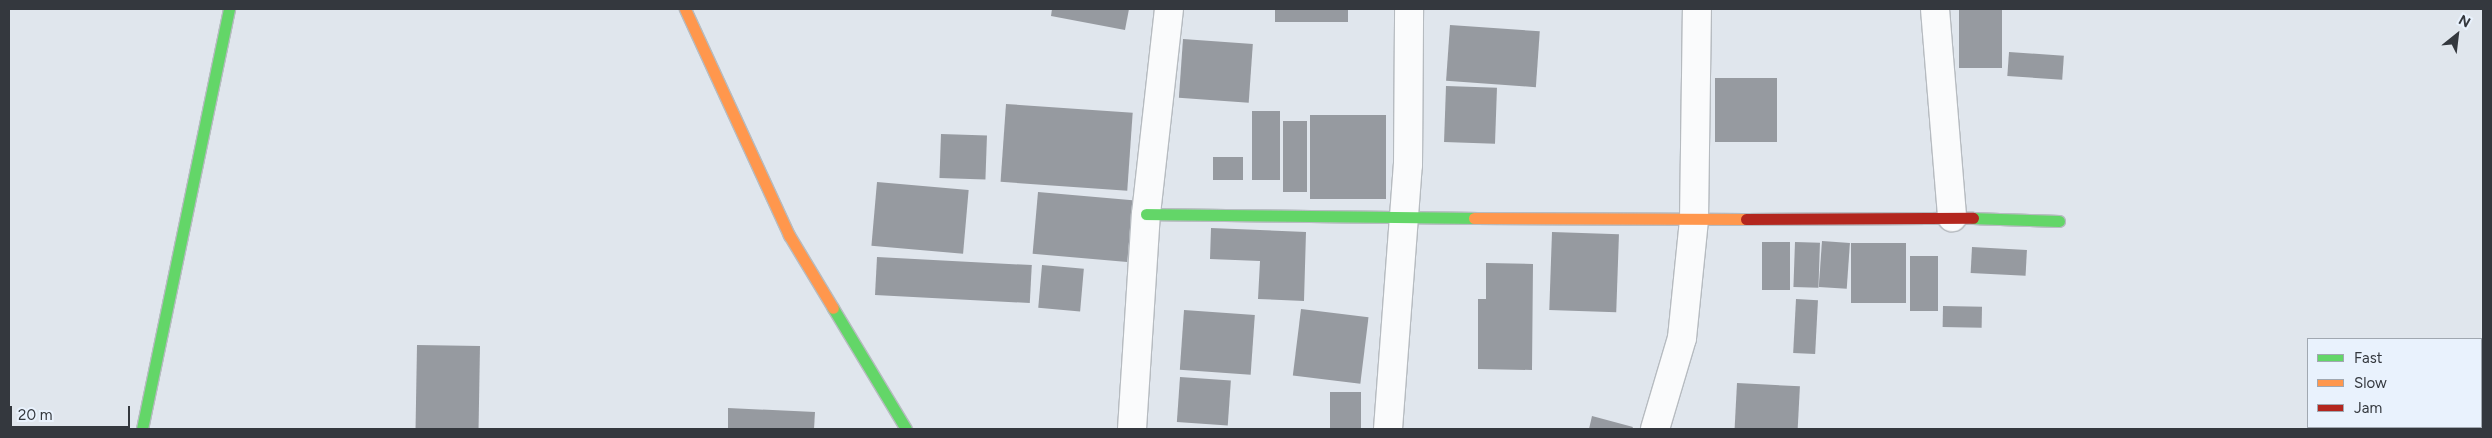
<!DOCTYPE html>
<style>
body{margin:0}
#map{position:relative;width:2492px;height:438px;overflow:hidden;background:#e0e6ed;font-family:Figtree,sans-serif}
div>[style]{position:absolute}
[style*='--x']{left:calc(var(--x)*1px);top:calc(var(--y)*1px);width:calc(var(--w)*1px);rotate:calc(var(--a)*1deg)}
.building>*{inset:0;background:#969aa0;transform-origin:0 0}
.roads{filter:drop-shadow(1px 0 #b6bbc0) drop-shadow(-1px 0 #b6bbc0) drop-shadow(0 1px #b6bbc0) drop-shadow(0 -1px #b6bbc0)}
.street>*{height:28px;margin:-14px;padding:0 14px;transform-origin:14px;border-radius:14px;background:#fafbfc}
.fast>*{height:11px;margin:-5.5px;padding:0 5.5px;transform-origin:5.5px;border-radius:5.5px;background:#63d668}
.slow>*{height:11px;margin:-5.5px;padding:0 5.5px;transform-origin:5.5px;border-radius:5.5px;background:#ff974d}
.jam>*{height:11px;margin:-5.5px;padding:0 5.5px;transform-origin:5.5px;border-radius:5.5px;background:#b3261e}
span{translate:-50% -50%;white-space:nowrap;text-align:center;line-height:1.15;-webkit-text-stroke:5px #e9f2fd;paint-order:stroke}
.frame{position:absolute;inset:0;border:10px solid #34383e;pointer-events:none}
.legend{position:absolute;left:2307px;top:338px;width:175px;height:90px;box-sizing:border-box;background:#e9f2fd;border:1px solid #a1a8b1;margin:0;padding:6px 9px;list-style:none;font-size:15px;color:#34383e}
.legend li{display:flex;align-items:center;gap:10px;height:25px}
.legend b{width:25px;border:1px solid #a1a8b1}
.north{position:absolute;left:2432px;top:10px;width:50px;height:50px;-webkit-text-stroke:4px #e9f2fd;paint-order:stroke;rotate:29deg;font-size:14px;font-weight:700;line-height:20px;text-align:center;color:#34383e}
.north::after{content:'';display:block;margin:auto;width:18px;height:22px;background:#34383e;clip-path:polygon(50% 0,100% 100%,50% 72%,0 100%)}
.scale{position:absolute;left:10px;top:406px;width:120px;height:22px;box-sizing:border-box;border:2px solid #34383e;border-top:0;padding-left:6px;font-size:15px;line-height:18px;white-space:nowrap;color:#34383e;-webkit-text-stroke:4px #e9f2fd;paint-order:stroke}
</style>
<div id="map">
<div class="building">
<div style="clip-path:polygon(1052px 9px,1129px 9px,1125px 30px,1051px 16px)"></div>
<div style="left:1275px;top:9px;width:73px;height:13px"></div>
<div style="left:1959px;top:9px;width:43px;height:59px"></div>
<div style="left:1450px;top:25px;width:90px;height:56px;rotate:4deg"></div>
<div style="left:1183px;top:39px;width:70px;height:59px;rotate:4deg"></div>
<div style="left:2009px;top:52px;width:55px;height:24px;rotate:4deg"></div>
<div style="left:1715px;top:78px;width:62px;height:64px"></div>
<div style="left:1446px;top:86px;width:51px;height:56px;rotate:2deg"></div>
<div style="left:1006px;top:104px;width:127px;height:78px;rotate:4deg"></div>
<div style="left:1252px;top:111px;width:28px;height:69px"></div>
<div style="left:1310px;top:115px;width:76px;height:84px"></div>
<div style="left:1283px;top:121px;width:24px;height:71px"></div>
<div style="left:941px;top:134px;width:46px;height:44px;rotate:2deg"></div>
<div style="left:1213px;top:157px;width:30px;height:23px"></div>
<div style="left:877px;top:182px;width:92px;height:64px;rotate:5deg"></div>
<div style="left:1038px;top:192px;width:95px;height:62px;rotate:5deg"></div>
<div style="clip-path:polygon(1211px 228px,1306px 232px,1304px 301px,1258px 299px,1260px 261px,1210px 259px)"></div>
<div style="left:1552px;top:232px;width:67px;height:78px;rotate:2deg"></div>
<div style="left:1822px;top:241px;width:28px;height:46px;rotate:4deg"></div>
<div style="left:1762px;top:242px;width:28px;height:48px"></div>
<div style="left:1795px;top:242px;width:25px;height:45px;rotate:2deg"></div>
<div style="left:1851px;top:243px;width:55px;height:60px"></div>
<div style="left:1972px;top:247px;width:55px;height:26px;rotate:3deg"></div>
<div style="left:1910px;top:256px;width:28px;height:55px"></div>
<div style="left:877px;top:257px;width:155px;height:38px;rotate:3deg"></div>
<div style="clip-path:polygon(1486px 263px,1533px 264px,1532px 370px,1478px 369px,1478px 299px,1486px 299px)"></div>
<div style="left:1042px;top:265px;width:42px;height:43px;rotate:5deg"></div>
<div style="left:1796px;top:299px;width:22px;height:54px;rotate:3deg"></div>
<div style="left:1943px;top:306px;width:39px;height:21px;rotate:1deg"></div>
<div style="left:1301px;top:309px;width:68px;height:67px;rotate:7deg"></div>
<div style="left:1184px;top:310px;width:71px;height:60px;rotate:4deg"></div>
<div style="left:417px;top:345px;width:63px;height:84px;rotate:1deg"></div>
<div style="left:1180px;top:377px;width:51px;height:45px;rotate:4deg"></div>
<div style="left:1737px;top:383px;width:63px;height:46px;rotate:3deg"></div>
<div style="left:1330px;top:392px;width:31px;height:37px"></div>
<div style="clip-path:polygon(728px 408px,815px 412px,814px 429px,728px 429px)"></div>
<div style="clip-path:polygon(1592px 416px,1633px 427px,1632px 429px,1589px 429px)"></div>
</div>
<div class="roads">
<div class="street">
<div style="--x:1935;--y:9;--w:209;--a:85.3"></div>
<div style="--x:1132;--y:429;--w:215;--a:-86.3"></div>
<div style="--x:1146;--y:214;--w:206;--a:-83.6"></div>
<div style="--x:1388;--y:429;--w:265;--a:-85.7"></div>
<div style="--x:1408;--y:165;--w:156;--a:-89.6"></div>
<div style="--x:1655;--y:429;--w:95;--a:-73.5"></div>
<div style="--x:1682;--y:338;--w:119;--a:-84.2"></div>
<div style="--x:1694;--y:220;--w:211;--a:-89.2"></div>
</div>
<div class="fast">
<div style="--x:1146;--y:214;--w:328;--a:0.7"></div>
<div style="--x:1973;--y:218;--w:86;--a:2"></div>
<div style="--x:833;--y:308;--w:141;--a:58.9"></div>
<div style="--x:142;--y:429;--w:429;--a:-78.3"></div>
</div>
<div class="slow">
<div style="--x:685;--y:9;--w:249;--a:65.3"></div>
<div style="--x:789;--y:235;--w:85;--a:58.9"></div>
<div style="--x:1474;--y:218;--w:272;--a:0.2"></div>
</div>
<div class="jam">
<div style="--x:1746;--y:219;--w:227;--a:-0.3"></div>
</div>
</div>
<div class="frame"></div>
<ul class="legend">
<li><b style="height:6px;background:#63d668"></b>Fast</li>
<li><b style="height:6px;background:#ff974d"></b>Slow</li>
<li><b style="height:6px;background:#b3261e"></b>Jam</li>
</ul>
<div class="north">N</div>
<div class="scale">20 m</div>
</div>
